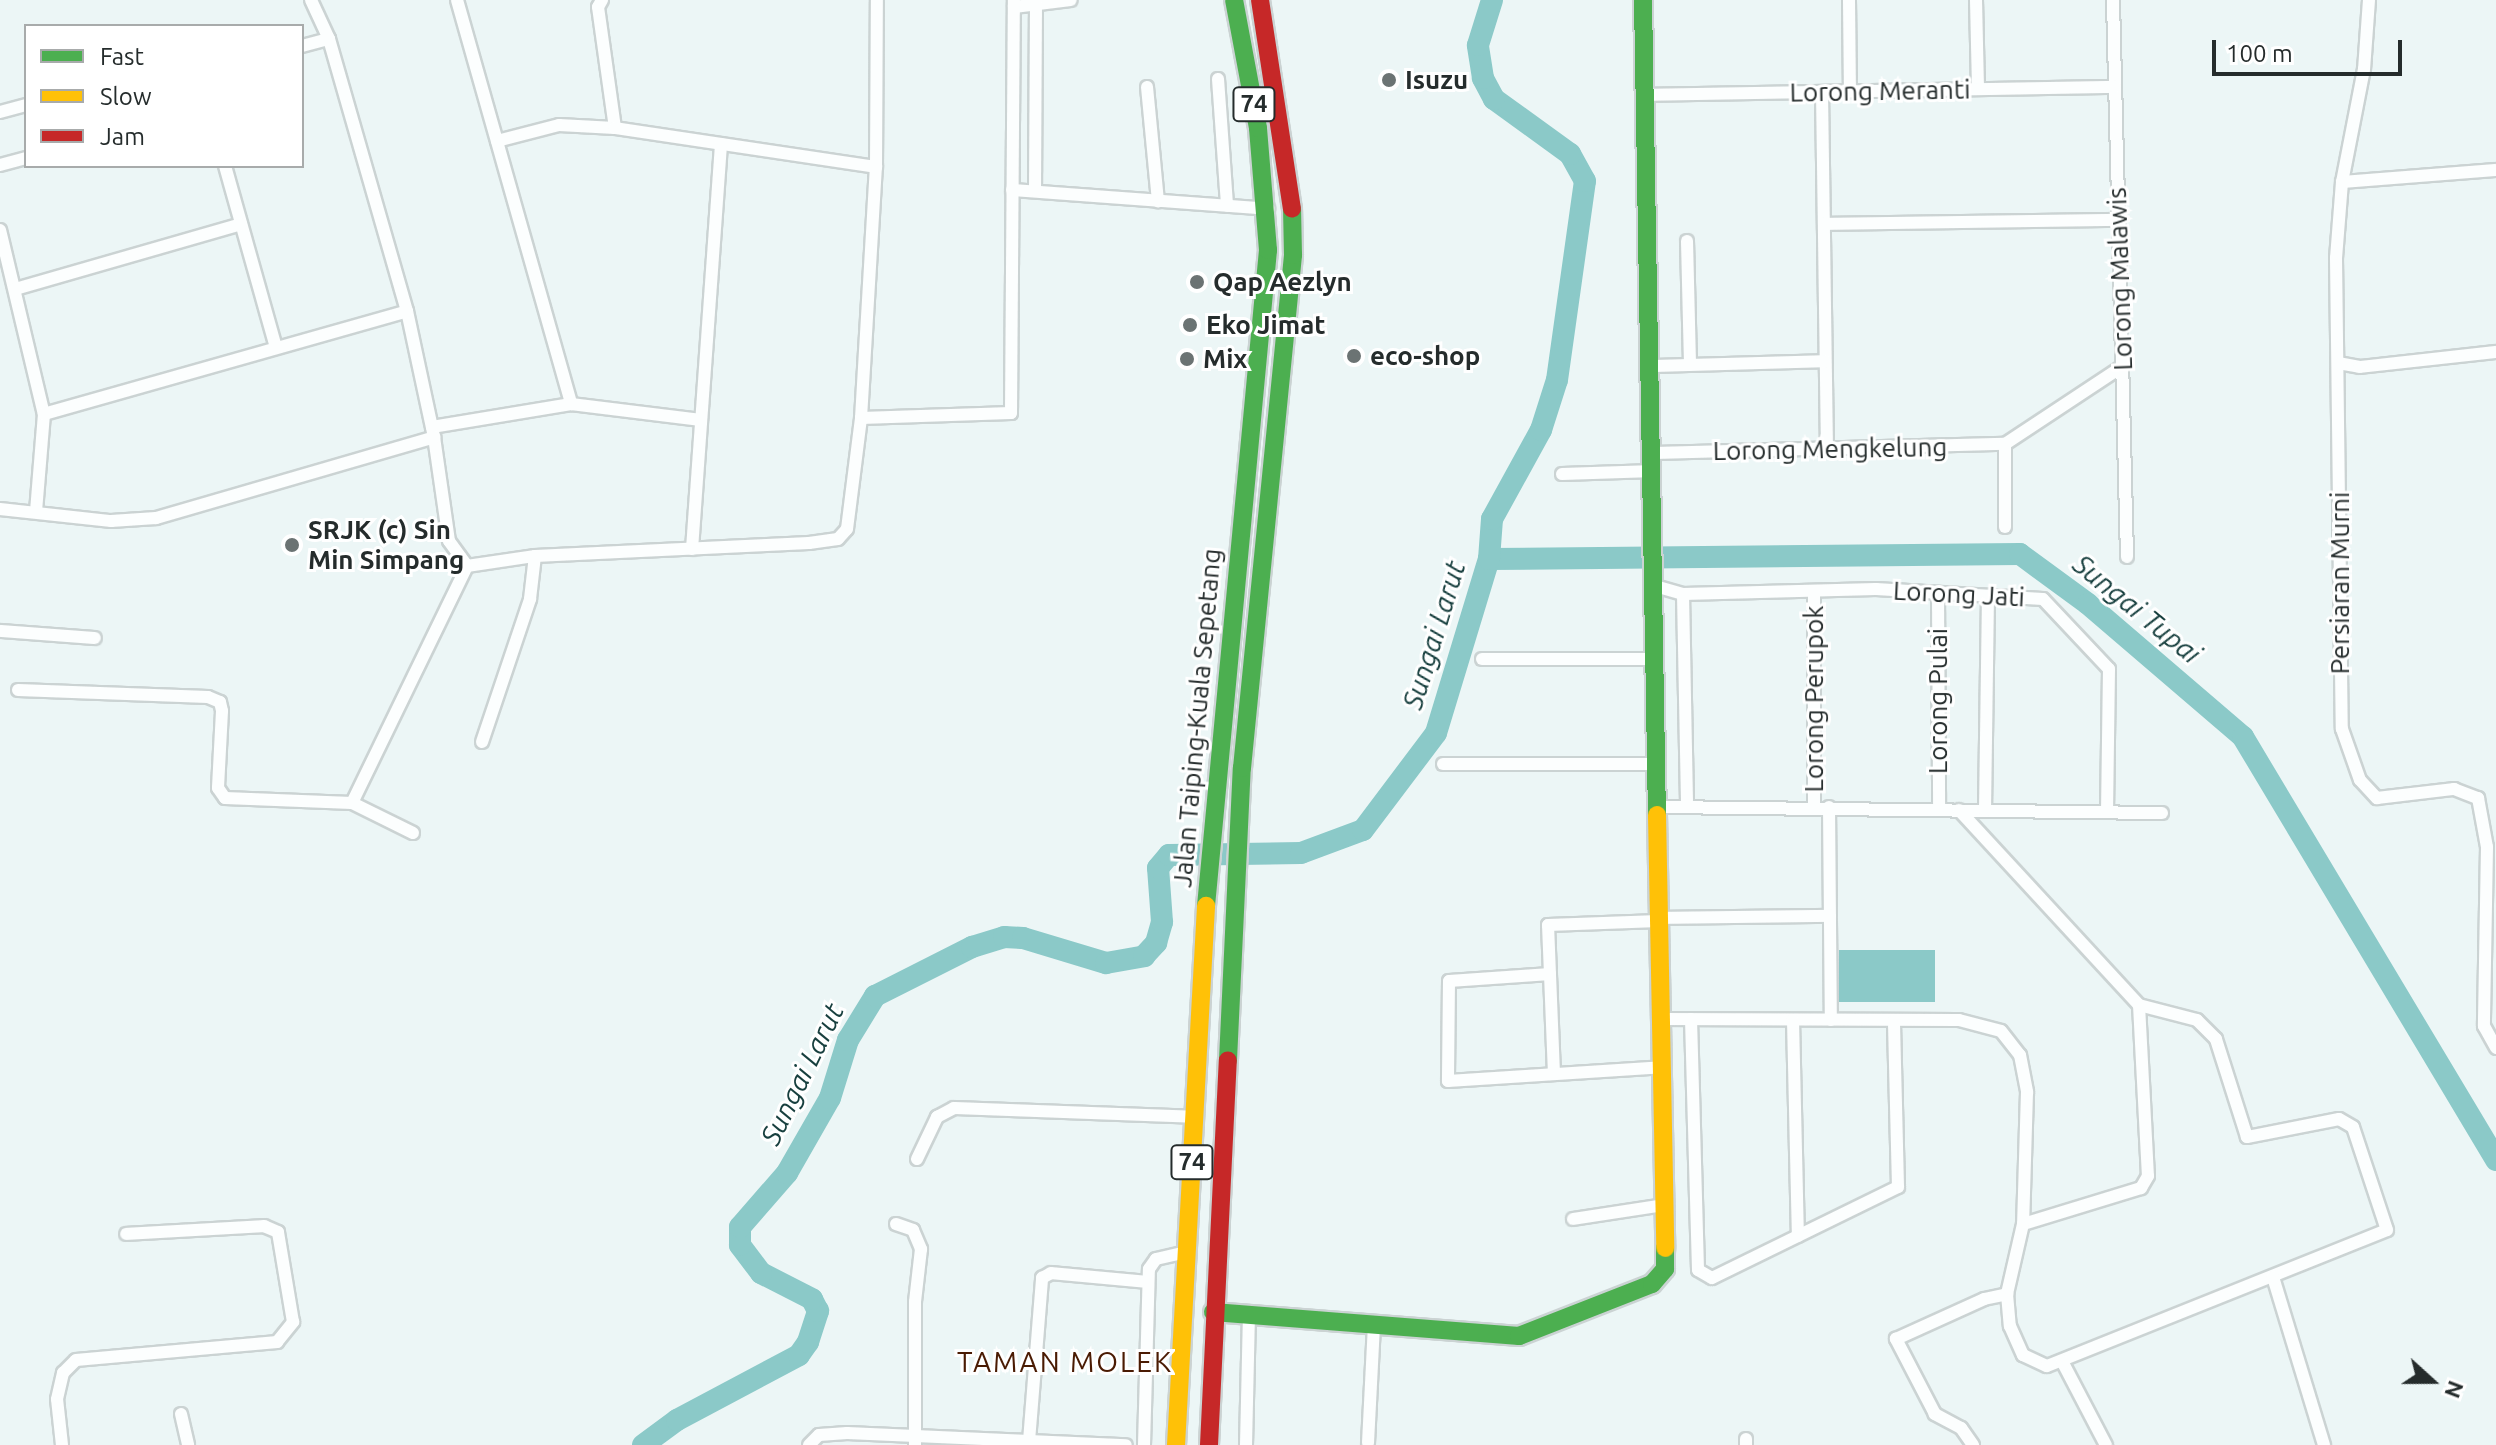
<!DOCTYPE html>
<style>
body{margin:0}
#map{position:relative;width:2496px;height:1445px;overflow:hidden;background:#ecf6f6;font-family:Ubuntu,sans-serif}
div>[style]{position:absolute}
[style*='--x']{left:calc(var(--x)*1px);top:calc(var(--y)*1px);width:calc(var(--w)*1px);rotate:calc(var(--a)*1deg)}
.water>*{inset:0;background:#8bc9c8;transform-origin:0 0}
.river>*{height:22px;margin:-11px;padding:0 11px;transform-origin:11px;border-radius:11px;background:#8bc9c8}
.roads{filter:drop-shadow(2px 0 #cbd3d3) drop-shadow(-2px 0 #cbd3d3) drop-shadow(0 2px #cbd3d3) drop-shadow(0 -2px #cbd3d3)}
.street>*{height:12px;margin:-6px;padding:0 6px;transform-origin:6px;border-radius:6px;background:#fcfefe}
.fast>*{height:18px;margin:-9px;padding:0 9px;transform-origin:9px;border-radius:9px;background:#4caf50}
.slow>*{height:18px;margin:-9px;padding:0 9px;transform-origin:9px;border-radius:9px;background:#ffc107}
.jam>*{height:18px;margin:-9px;padding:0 9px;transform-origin:9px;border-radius:9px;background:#c62828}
.dots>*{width:22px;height:22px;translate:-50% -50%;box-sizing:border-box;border:4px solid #fff;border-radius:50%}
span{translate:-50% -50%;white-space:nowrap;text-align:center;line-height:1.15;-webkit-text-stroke:6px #fff;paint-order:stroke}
.shield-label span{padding:2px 6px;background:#fff;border:2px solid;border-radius:6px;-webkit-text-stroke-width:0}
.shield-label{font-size:24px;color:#252c2c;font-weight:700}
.poi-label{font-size:26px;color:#252c2c;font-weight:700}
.left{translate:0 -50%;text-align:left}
.street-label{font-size:26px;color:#252c2c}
.water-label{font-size:28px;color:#173f3e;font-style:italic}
.neighbourhood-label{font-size:28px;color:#4a1b03;letter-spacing:2px}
.legend{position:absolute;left:24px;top:24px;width:280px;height:144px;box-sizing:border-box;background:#fff;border:2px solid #a8abab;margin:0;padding:10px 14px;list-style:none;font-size:24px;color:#252c2c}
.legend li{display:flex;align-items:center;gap:16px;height:40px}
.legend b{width:40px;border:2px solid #a8abab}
.north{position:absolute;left:2392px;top:1341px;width:80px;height:80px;-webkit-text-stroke:6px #fff;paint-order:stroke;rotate:111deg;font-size:22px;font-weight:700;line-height:32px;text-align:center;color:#252c2c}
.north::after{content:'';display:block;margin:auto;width:28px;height:36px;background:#252c2c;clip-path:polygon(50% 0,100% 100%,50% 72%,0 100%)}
.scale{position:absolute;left:2212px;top:40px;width:190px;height:36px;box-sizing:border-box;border:4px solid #252c2c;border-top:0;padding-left:10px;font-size:24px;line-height:28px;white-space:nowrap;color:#252c2c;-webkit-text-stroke:6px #fff;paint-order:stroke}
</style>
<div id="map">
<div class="water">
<div style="left:1839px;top:950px;width:96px;height:52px"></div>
</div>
<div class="river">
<div style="--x:1489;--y:559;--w:531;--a:-0.54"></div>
<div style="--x:2020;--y:554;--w:84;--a:36.3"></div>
<div style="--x:2088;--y:604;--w:204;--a:40.6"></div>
<div style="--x:2243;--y:737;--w:493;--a:59.1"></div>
<div style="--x:643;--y:1445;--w:42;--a:-36.3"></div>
<div style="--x:677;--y:1420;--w:138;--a:-28"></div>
<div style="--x:799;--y:1355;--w:16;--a:-55"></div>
<div style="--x:808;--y:1342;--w:33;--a:-72"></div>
<div style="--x:818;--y:1311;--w:13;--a:-117"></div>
<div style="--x:812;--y:1299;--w:57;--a:-153"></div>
<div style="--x:761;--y:1273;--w:35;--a:-127"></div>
<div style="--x:740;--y:1245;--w:18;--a:-90"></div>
<div style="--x:740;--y:1227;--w:72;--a:-49"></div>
<div style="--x:787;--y:1173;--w:86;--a:-60.2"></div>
<div style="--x:830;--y:1098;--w:61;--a:-72.8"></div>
<div style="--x:848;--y:1040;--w:52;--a:-58.5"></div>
<div style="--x:875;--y:996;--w:109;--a:-26.8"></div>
<div style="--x:972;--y:947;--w:34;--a:-17"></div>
<div style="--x:1004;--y:937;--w:19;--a:3"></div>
<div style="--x:1023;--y:938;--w:87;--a:16.8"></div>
<div style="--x:1106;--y:963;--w:39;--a:-10"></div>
<div style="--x:1144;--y:956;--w:18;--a:-47"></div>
<div style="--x:1156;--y:943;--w:22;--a:-74"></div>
<div style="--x:1162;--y:922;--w:54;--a:-94.2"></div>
<div style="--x:1158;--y:868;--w:17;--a:-50"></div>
<div style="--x:1169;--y:855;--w:132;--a:-0.9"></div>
<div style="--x:1301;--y:853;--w:66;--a:-20.4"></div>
<div style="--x:1363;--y:830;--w:121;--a:-53"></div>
<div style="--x:1436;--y:733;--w:182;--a:-73.1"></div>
<div style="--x:1489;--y:559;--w:40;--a:-85.7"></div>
<div style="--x:1492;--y:519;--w:102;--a:-61.2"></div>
<div style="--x:1541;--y:430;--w:52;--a:-72.3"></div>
<div style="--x:1557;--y:380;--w:201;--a:-82"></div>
<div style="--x:1585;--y:181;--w:31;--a:-119"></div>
<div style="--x:1570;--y:154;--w:94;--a:-144.1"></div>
<div style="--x:1494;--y:99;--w:24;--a:-118"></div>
<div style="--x:1483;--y:78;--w:33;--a:-99"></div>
<div style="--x:1478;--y:45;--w:47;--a:-72.7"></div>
</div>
<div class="roads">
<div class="street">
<div style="--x:311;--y:0;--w:43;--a:65.2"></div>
<div style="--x:329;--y:39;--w:283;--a:74"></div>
<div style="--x:407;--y:311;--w:129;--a:77.9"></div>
<div style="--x:434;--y:437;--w:105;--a:81.8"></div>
<div style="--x:449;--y:541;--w:31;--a:54"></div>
<div style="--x:457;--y:0;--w:420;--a:74.2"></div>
<div style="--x:602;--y:0;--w:8;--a:120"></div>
<div style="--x:598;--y:7;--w:122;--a:82"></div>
<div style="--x:1849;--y:0;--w:91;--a:89.4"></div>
<div style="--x:1976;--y:0;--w:89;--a:88.7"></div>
<div style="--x:2113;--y:0;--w:557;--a:88.56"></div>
<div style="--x:2369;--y:0;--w:69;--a:94.1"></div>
<div style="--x:2364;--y:69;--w:115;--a:101"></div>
<div style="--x:2342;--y:182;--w:76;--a:94.5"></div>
<div style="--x:2336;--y:258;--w:471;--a:89.3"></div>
<div style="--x:2342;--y:729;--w:54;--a:70.6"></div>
<div style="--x:2360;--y:780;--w:25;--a:47"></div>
<div style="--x:2377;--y:798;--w:78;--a:-6.7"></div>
<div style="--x:2454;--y:789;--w:26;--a:21"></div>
<div style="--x:2478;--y:798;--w:50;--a:79.6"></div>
<div style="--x:2487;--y:847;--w:179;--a:91"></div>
<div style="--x:2484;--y:1026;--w:25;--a:61"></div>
<div style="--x:1014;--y:7;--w:57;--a:-7"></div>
<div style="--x:302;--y:46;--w:28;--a:-15"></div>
<div style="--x:1218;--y:79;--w:127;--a:85.9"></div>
<div style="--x:1147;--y:87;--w:115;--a:84.5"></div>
<div style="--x:1822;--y:92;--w:357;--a:89.2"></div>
<div style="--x:1644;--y:95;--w:471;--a:-1"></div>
<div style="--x:0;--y:112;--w:27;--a:-15"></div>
<div style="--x:497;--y:141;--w:64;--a:-14.5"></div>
<div style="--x:559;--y:125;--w:56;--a:3.1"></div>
<div style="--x:615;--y:128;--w:264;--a:8.5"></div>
<div style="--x:0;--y:165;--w:27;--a:-15"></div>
<div style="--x:225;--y:166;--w:188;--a:74.3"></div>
<div style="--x:2342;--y:182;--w:154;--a:-4.5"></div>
<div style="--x:1012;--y:190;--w:257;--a:4.2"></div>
<div style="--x:1035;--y:191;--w:187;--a:-89.7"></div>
<div style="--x:1824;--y:224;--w:294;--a:-0.8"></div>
<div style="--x:0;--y:230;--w:189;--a:76.6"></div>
<div style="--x:44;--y:414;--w:98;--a:94.7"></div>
<div style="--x:1687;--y:241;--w:122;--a:88.6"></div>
<div style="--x:15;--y:289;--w:235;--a:-16"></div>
<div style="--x:2338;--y:363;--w:22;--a:10"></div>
<div style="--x:2360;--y:367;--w:137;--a:-6.3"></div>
<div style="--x:1651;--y:366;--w:174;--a:-1.6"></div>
<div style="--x:44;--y:414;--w:377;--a:-15.8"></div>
<div style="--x:861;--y:418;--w:150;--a:-1.9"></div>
<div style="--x:1011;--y:413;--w:413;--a:-89.6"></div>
<div style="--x:432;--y:427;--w:141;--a:-9.4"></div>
<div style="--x:571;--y:404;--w:131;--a:7"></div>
<div style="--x:1654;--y:453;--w:351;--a:-1.5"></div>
<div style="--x:2005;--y:444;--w:141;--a:-33.5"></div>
<div style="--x:1562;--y:474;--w:92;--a:-1.9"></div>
<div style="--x:0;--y:509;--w:112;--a:6.2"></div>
<div style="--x:111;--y:521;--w:45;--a:-3.8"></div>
<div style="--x:156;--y:518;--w:290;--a:-16.2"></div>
<div style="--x:2005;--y:527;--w:83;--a:-90"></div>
<div style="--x:692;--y:549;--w:406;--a:-85.9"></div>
<div style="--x:1655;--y:586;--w:29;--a:16"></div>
<div style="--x:1683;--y:594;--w:193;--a:-1.5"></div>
<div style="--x:1876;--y:589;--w:167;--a:3.4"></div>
<div style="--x:2043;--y:599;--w:96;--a:46.7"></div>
<div style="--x:2109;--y:669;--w:143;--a:90.8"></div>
<div style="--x:1938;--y:593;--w:216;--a:89.7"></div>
<div style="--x:1683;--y:594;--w:213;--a:88.9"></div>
<div style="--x:0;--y:631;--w:95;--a:4.2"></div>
<div style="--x:1482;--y:659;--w:174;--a:0"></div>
<div style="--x:18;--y:690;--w:190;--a:2.1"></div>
<div style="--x:208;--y:697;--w:13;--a:23"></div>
<div style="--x:220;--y:702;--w:9;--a:77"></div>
<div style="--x:222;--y:711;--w:77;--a:93"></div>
<div style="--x:218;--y:788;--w:12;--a:55"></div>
<div style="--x:225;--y:798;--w:127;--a:2.3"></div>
<div style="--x:482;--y:742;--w:151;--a:-71.4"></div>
<div style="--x:530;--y:599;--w:43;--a:-83.4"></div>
<div style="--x:1443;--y:764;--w:215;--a:0"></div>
<div style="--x:1661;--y:807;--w:501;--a:0.69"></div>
<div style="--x:1814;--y:807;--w:216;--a:-90"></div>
<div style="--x:1829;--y:807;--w:213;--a:89.5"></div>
<div style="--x:1959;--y:810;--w:265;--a:47.3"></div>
<div style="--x:2139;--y:1005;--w:171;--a:87"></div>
<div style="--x:2148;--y:1176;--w:14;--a:120"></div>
<div style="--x:2141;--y:1188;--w:123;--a:163"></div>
<div style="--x:1985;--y:810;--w:214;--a:-89.2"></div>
<div style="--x:413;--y:833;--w:68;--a:-153.8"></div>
<div style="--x:352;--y:803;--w:263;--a:-64.1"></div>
<div style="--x:467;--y:566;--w:69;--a:-8.4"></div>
<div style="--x:535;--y:556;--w:274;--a:-2.7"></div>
<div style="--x:809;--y:543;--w:29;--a:-8"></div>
<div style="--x:838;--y:539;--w:13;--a:-48"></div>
<div style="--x:847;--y:529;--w:112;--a:-82.8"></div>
<div style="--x:861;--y:418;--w:251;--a:-86.6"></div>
<div style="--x:876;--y:167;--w:167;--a:-89.7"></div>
<div style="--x:1659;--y:918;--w:171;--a:-0.7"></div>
<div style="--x:1550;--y:974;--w:101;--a:176"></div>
<div style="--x:1449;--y:981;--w:100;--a:90.6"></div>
<div style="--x:1448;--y:1081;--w:214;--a:-3.7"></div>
<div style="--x:1661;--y:1019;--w:298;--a:0.2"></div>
<div style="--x:1959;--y:1020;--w:43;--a:14.7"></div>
<div style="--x:2001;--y:1031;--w:31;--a:52"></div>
<div style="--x:2020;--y:1055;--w:38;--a:79"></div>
<div style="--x:2027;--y:1092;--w:132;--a:91.7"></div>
<div style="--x:2023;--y:1224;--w:72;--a:102.9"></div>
<div style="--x:2007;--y:1294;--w:32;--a:85"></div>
<div style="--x:2010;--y:1326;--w:32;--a:66"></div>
<div style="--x:2023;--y:1355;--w:26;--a:25"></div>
<div style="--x:2047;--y:1366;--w:366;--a:-21.8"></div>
<div style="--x:2387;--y:1230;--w:108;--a:-108.3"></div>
<div style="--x:2353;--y:1127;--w:16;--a:-150"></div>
<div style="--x:2339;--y:1119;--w:94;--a:168.9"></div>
<div style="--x:2247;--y:1137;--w:103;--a:-107.6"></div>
<div style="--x:2216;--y:1039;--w:27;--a:-135"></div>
<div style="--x:2197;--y:1020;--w:60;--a:-165.5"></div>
<div style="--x:1691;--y:1019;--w:251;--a:88.4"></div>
<div style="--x:1698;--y:1270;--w:16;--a:30"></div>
<div style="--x:1712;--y:1278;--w:207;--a:-26.1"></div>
<div style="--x:1898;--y:1187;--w:166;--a:-91.4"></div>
<div style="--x:1793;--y:1020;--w:216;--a:88.7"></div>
<div style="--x:1554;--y:1074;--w:149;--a:-92.3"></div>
<div style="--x:1548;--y:925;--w:111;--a:-2.1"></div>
<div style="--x:917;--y:1159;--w:47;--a:-64.5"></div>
<div style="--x:937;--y:1117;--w:19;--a:-28"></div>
<div style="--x:954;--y:1108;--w:240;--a:2.1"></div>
<div style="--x:1573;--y:1219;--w:92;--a:-8.7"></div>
<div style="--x:896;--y:1224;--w:18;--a:19"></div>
<div style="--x:913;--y:1230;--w:21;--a:67"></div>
<div style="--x:921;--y:1249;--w:53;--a:96.5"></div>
<div style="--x:915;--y:1302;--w:143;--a:90"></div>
<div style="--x:2273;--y:1277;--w:176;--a:73.1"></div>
<div style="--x:2062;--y:1361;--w:95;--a:62.4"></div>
<div style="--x:181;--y:1414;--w:32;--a:77"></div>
<div style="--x:1746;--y:1439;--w:6;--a:90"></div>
<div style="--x:1029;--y:1441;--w:164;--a:-85.4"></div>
<div style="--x:1042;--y:1278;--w:10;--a:-29"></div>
<div style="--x:1051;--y:1273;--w:97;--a:5.3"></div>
<div style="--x:1368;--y:1443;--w:120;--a:-87.1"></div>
<div style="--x:62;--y:1445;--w:46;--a:-96.2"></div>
<div style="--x:57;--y:1399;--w:27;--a:-77"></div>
<div style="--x:63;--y:1373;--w:18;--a:-45"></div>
<div style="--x:76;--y:1360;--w:202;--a:-5.1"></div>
<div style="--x:277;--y:1342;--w:26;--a:-51"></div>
<div style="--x:293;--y:1322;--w:91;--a:-99.5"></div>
<div style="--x:278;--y:1232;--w:15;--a:-157"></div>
<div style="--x:264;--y:1226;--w:138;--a:176.7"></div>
<div style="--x:809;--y:1445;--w:14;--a:-45"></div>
<div style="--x:819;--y:1435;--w:28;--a:-4"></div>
<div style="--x:847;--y:1433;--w:279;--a:2.5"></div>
<div style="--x:1144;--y:1445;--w:176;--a:-88.4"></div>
<div style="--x:1149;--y:1269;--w:12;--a:-55"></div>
<div style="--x:1156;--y:1259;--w:32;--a:-13"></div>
<div style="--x:1246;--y:1445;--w:131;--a:-88.7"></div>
<div style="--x:1973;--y:1445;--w:21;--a:-125"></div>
<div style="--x:1961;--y:1428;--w:30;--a:-152"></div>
<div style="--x:1935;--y:1414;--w:85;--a:-117.5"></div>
<div style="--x:1896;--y:1339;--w:97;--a:-24.4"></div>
<div style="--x:1984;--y:1299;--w:24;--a:-12"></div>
</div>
<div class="fast">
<div style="--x:1643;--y:0;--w:815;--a:89.02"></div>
<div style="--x:1206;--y:906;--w:659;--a:-84.6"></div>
<div style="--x:1268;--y:250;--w:122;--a:-94.7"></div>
<div style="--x:1258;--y:128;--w:130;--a:-100.6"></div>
<div style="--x:1228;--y:1060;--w:292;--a:-87.3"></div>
<div style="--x:1242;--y:768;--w:516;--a:-84.32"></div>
<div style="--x:1293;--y:255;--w:46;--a:-91.2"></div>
<div style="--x:1213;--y:1312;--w:307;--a:4.5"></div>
<div style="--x:1519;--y:1336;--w:143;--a:-21.4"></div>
<div style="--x:1652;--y:1284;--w:20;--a:-49"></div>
<div style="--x:1665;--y:1269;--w:21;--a:-90"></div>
</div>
<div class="slow">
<div style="--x:1657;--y:815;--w:433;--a:88.9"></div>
<div style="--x:1176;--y:1445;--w:540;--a:-86.81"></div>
</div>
<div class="jam">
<div style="--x:1260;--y:0;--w:211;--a:81.3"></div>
<div style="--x:1209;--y:1445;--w:385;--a:-87.2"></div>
</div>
</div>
<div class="dots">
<div style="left:1389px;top:80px;background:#6b7373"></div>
<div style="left:1197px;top:282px;background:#6b7373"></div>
<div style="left:1190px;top:325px;background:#6b7373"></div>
<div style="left:1354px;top:356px;background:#6b7373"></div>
<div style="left:1187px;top:359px;background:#6b7373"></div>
<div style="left:292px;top:545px;background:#6b7373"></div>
</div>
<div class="shield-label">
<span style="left:1254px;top:104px">74</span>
<span style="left:1192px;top:1162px">74</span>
</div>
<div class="poi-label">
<span class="left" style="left:1405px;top:80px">Isuzu</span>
<span class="left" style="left:1213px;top:282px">Qap Aezlyn</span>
<span class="left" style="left:1206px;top:325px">Eko Jimat</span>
<span class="left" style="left:1370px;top:356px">eco-shop</span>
<span class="left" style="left:1203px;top:359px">Mix</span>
<span class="left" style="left:308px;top:545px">SRJK (c) Sin<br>Min Simpang</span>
</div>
<div class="street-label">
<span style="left:1880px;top:91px;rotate:-1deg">Lorong Meranti</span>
<span style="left:2120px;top:279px;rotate:-92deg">Lorong Malawis</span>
<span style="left:1830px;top:449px;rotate:-1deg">Lorong Mengkelung</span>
<span style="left:2340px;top:583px;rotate:-90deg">Persiaran Murni</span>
<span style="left:1959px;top:594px;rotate:3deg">Lorong Jati</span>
<span style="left:1814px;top:699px;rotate:-90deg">Lorong Perupok</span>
<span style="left:1938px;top:701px;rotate:-90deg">Lorong Pulai</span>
<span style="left:1197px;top:718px;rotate:-85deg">Jalan Taiping-Kuala Sepetang</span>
</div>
<div class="water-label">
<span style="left:2137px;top:609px;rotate:39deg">Sungai Tupai</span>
<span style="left:1434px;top:635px;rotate:-73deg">Sungai Larut</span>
<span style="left:802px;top:1074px;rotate:-64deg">Sungai Larut</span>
</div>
<div class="neighbourhood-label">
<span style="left:1065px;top:1362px">TAMAN MOLEK</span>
</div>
<ul class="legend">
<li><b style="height:10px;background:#4caf50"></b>Fast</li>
<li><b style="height:10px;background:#ffc107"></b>Slow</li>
<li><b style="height:10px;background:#c62828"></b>Jam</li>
</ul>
<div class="north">N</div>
<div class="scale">100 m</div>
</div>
